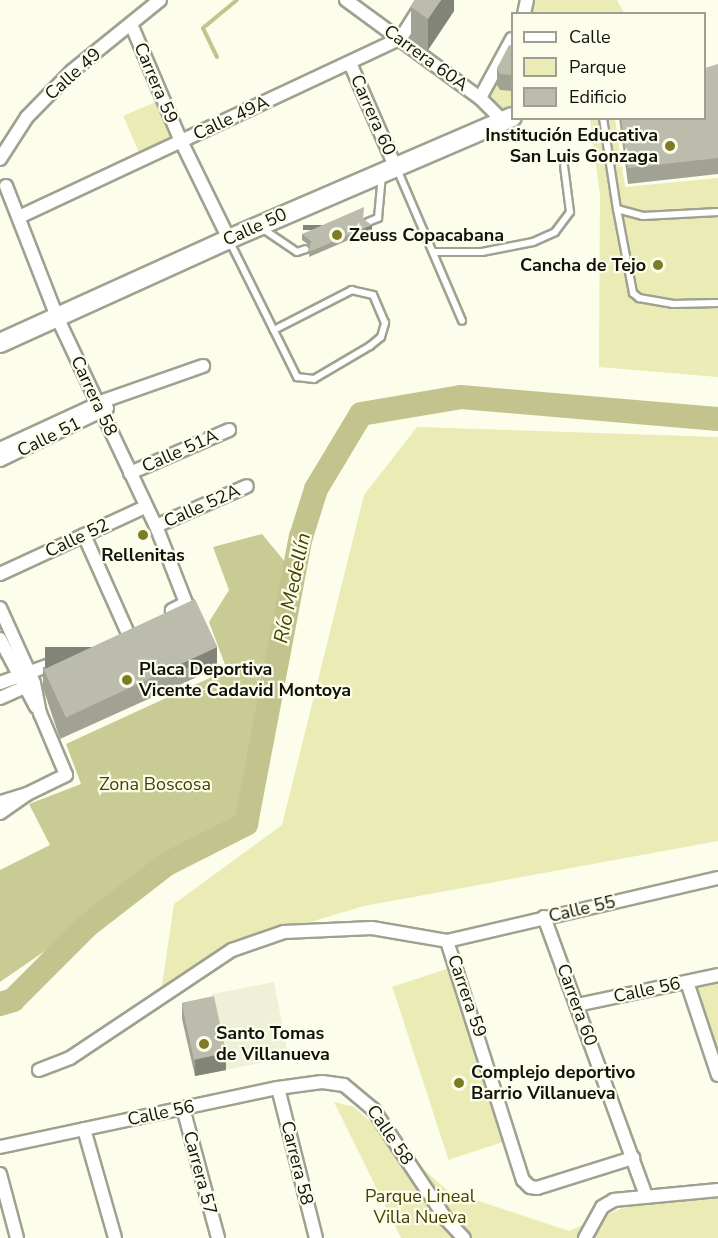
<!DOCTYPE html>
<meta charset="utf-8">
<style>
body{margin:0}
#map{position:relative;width:718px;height:1238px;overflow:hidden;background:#fcfdeb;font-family:"Nunito Sans",sans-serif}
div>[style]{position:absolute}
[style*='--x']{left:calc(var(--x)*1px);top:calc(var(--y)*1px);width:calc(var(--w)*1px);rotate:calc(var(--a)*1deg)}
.built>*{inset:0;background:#eff0d8;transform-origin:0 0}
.green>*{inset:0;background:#eaebb5;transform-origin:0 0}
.forest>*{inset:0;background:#c9cb94}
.stream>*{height:4px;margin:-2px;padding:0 2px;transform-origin:2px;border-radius:2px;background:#c3c48d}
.river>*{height:24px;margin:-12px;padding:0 12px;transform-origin:12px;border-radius:12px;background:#c3c48d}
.roads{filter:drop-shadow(2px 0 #a0a191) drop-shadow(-2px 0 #a0a191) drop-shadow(0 2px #a0a191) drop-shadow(0 -2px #a0a191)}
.lane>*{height:6px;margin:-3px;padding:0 3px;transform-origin:3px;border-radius:3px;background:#fff}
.street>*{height:12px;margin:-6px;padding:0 6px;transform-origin:6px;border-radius:6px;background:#fff}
.secondary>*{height:18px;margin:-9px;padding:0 9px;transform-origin:9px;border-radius:9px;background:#fff}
.wall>*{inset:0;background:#a1a294}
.shaded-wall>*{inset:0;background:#838478;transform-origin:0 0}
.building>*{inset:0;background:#bbbcac;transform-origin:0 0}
.dots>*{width:16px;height:16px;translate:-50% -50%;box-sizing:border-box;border:3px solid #fcfdeb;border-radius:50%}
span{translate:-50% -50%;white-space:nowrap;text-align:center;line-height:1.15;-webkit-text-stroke:4.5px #fcfdeb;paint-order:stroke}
.street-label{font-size:18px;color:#12120c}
.poi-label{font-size:18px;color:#12120c;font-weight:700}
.right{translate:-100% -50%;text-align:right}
.left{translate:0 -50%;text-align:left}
.park-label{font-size:18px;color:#434200}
.water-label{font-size:20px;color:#454500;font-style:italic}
.legend{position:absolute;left:511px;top:12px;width:195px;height:108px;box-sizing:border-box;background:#fcfdeb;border:2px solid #9e9f92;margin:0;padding:8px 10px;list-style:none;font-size:18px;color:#12120c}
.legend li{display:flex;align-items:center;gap:12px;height:30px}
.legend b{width:30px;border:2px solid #9e9f92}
</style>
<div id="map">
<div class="built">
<div style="left:274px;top:982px;width:77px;height:63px;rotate:79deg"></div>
</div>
<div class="green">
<div style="clip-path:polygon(527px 0,617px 0,624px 13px,524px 14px)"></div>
<div style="clip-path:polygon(512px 39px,512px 118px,502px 120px,480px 98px)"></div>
<div style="left:163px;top:99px;width:46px;height:43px;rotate:67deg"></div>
<div style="clip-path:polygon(590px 119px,615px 119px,625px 187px,718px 178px,718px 377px,599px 367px,600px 195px)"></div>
<div style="clip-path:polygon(417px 427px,718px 437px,718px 841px,364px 906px,233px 945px,161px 992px,174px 904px,282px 825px,364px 495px)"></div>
<div style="left:456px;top:966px;width:182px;height:67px;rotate:72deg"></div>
<div style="clip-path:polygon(718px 975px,718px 1055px,713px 1057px,687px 982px)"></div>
<div style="clip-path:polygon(334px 1102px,354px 1107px,448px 1191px,569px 1231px,639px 1201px,718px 1196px,718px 1238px,401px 1238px)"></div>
</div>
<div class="forest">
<div style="clip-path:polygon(262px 534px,286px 563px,243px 814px,0 982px,0 870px,50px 845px,29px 804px,81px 784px,66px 744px,227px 670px,209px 622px,229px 590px,213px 547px)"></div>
</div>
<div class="stream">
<div style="--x:217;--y:57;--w:32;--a:-116"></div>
<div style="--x:203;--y:28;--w:44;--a:-39.5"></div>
</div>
<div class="river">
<div style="--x:0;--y:1004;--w:14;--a:-17"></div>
<div style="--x:13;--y:1000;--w:106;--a:-45"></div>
<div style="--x:88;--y:925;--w:100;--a:-37.7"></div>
<div style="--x:167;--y:864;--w:89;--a:-26.9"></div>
<div style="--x:246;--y:824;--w:292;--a:-79.2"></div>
<div style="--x:301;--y:537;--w:50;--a:-72.6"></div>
<div style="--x:316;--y:489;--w:87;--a:-59"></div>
<div style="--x:361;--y:414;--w:101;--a:-9.6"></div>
<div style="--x:461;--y:397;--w:258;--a:4.9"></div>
</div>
<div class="roads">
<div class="lane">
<div style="--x:603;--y:118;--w:92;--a:81.3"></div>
<div style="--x:617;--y:209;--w:27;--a:15"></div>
<div style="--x:643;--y:216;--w:75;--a:-3.1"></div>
<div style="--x:397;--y:169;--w:165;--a:66.8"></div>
<div style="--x:617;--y:209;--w:86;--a:79.2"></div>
<div style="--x:633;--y:293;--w:8;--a:40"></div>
<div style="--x:639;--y:298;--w:35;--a:10"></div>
<div style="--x:673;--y:304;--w:45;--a:-1.3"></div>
<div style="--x:368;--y:222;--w:11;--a:-22"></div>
<div style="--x:378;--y:218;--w:43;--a:-84.7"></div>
<div style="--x:263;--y:229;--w:41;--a:34.1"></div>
<div style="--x:297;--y:252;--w:9;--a:-18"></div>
<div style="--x:230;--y:242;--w:151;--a:63.6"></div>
<div style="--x:297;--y:377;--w:17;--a:7"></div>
<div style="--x:314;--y:379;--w:65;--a:-30.5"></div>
<div style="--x:370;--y:346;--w:14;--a:-39"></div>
<div style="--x:381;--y:337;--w:15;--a:-74"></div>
<div style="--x:385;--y:323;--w:30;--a:-113"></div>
<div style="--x:373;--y:295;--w:22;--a:-167"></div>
<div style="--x:352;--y:290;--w:88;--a:152.9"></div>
<div style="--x:435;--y:252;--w:47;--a:0"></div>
<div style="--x:482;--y:252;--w:52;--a:-11.1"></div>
<div style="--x:533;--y:242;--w:24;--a:-24"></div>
<div style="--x:555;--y:232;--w:25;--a:-53"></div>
<div style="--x:570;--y:212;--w:46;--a:-97.4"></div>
</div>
<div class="street">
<div style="--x:346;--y:0;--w:166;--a:36.2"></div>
<div style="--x:480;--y:98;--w:31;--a:45"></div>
<div style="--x:524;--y:14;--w:14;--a:-78"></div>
<div style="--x:131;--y:24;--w:127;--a:66.9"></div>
<div style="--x:181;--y:141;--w:109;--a:63.9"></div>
<div style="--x:350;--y:63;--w:112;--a:66.4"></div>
<div style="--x:480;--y:98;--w:67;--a:-61.5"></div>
<div style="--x:0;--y:159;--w:50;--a:-57.3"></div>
<div style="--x:27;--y:117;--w:64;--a:-45.6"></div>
<div style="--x:72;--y:71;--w:113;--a:-38.9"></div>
<div style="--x:6;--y:186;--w:141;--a:68.7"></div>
<div style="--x:57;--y:317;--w:231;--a:64.7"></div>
<div style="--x:156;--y:526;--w:83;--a:68.7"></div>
<div style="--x:186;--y:603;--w:16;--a:153"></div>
<div style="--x:19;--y:217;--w:422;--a:-25.1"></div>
<div style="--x:401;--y:38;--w:45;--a:-57.7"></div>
<div style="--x:0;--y:449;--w:117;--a:-24.8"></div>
<div style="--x:106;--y:400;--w:103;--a:-19.3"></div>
<div style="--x:0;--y:460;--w:119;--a:-25.9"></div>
<div style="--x:130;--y:473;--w:108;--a:-23.5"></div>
<div style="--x:156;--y:526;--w:99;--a:-23.7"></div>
<div style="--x:84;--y:535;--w:105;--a:65.9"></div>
<div style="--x:0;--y:574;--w:160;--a:-24.8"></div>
<div style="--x:0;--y:608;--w:82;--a:65.6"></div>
<div style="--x:34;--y:683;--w:31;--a:79"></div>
<div style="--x:40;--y:713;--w:67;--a:67.2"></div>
<div style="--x:66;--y:775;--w:43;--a:154"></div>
<div style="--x:27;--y:794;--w:28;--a:163"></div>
<div style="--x:0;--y:639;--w:77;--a:62.1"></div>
<div style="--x:0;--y:683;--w:62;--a:-19.9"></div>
<div style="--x:0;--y:698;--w:32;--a:-24"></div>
<div style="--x:0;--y:813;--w:33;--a:-35"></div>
<div style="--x:544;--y:917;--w:296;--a:69.9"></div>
<div style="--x:447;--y:941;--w:251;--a:72.4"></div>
<div style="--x:523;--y:1180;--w:10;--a:45"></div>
<div style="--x:530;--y:1187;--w:7;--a:8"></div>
<div style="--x:537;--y:1188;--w:101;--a:-17.4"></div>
<div style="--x:687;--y:982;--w:98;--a:71.6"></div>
<div style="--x:577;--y:1005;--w:144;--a:-12"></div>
<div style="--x:39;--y:1070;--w:33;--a:-21"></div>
<div style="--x:70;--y:1058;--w:195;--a:-33.7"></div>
<div style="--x:232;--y:950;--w:55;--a:-19.1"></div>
<div style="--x:284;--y:932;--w:88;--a:-2.6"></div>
<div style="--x:372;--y:928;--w:76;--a:9.8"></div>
<div style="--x:447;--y:941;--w:278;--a:-13.1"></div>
<div style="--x:278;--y:1088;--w:155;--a:75.8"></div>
<div style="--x:183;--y:1108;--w:135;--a:74.9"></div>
<div style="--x:84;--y:1129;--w:113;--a:74.1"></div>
<div style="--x:0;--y:1147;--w:284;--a:-12"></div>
<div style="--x:278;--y:1088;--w:44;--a:-7.8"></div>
<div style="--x:322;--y:1082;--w:22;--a:8"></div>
<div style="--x:344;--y:1085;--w:38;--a:40"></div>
<div style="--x:373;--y:1109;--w:132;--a:56.4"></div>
<div style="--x:446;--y:1219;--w:26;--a:47"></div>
<div style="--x:0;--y:1174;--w:66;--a:75.1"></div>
<div style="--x:585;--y:1238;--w:35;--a:-61"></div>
<div style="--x:602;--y:1207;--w:14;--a:-30"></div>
<div style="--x:614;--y:1200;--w:104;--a:-5.5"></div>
</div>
<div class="secondary">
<div style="--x:0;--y:343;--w:252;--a:-24.4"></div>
<div style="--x:229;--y:239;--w:308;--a:-23.3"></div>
</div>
</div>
<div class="wall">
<div style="clip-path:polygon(454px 0,454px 11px,428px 50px,411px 37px,411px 7px)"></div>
<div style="clip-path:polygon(513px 46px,513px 91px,500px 90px,497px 85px,497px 68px)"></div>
<div style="clip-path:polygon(718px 64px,718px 174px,628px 184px,619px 118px,705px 118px)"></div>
<div style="clip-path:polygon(364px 219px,372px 230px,309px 257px,310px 246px,302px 240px,302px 234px)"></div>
<div style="clip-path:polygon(43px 667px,217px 668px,60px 739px,43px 688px)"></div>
<div style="clip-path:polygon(182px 1003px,226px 1070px,195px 1076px,182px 1019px)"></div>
</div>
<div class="shaded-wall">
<div style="clip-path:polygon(441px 0,454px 0,454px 11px,428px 50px,428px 19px)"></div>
<div style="left:372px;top:225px;width:5px;height:69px;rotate:90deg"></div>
<div style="left:217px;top:647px;width:21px;height:172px;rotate:90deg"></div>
<div style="clip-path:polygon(226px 1053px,226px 1070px,195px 1076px,195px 1060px)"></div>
</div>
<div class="building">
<div style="clip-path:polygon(415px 0,441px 0,428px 19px,411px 7px)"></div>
<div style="clip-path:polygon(509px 45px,513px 46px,513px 75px,500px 74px,497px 68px)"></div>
<div style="clip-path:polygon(718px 64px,718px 158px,628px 168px,621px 118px,705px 118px,705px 68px)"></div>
<div style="clip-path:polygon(364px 207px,363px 219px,372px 225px,309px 252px,311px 241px,302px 234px)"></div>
<div style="left:195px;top:599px;width:53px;height:167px;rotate:65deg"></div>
<div style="left:214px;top:996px;width:58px;height:33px;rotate:78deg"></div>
</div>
<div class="dots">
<div style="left:670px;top:146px;background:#7d7c24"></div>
<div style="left:337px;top:235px;background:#7d7c24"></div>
<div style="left:658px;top:265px;background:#7d7c24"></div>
<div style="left:143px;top:535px;background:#7d7c24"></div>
<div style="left:127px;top:680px;background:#7d7c24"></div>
<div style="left:204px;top:1044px;background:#7d7c24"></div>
<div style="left:459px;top:1083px;background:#7d7c24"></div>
</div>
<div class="street-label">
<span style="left:426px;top:58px;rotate:36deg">Carrera 60A</span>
<span style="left:73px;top:74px;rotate:-42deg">Calle 49</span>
<span style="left:156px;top:83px;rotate:67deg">Carrera 59</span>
<span style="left:373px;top:115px;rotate:66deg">Carrera 60</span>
<span style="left:231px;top:118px;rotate:-25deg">Calle 49A</span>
<span style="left:255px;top:227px;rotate:-24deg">Calle 50</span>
<span style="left:94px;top:396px;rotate:65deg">Carrera 58</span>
<span style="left:49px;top:437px;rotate:-26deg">Calle 51</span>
<span style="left:180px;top:451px;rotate:-24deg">Calle 51A</span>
<span style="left:202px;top:506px;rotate:-24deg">Calle 52A</span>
<span style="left:77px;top:538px;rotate:-25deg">Calle 52</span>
<span style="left:582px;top:909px;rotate:-13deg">Calle 55</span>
<span style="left:647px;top:990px;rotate:-12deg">Calle 56</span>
<span style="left:467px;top:996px;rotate:71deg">Carrera 59</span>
<span style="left:577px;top:1005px;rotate:70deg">Carrera 60</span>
<span style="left:161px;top:1113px;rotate:-12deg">Calle 56</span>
<span style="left:390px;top:1135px;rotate:56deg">Calle 58</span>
<span style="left:297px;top:1163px;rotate:76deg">Carrera 58</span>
<span style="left:200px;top:1173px;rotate:75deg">Carrera 57</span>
</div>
<div class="poi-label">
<span class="right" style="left:658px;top:146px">Institución Educativa<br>San Luis Gonzaga</span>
<span class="left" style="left:349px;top:235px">Zeuss Copacabana</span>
<span class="right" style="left:646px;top:265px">Cancha de Tejo</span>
<span style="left:143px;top:555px">Rellenitas</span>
<span class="left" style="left:139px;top:680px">Placa Deportiva<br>Vicente Cadavid Montoya</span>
<span class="left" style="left:216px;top:1044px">Santo Tomas<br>de Villanueva</span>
<span class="left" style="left:471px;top:1083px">Complejo deportivo<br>Barrio Villanueva</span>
</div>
<div class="park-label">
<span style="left:155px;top:784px">Zona Boscosa</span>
<span style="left:420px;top:1207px">Parque Lineal<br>Villa Nueva</span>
</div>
<div class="water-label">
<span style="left:292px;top:588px;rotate:-78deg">Río Medellín</span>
</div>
<ul class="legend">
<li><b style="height:8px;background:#fff"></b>Calle</li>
<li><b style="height:16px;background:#eaebb5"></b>Parque</li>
<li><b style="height:16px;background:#bbbcac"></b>Edificio</li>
</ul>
</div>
